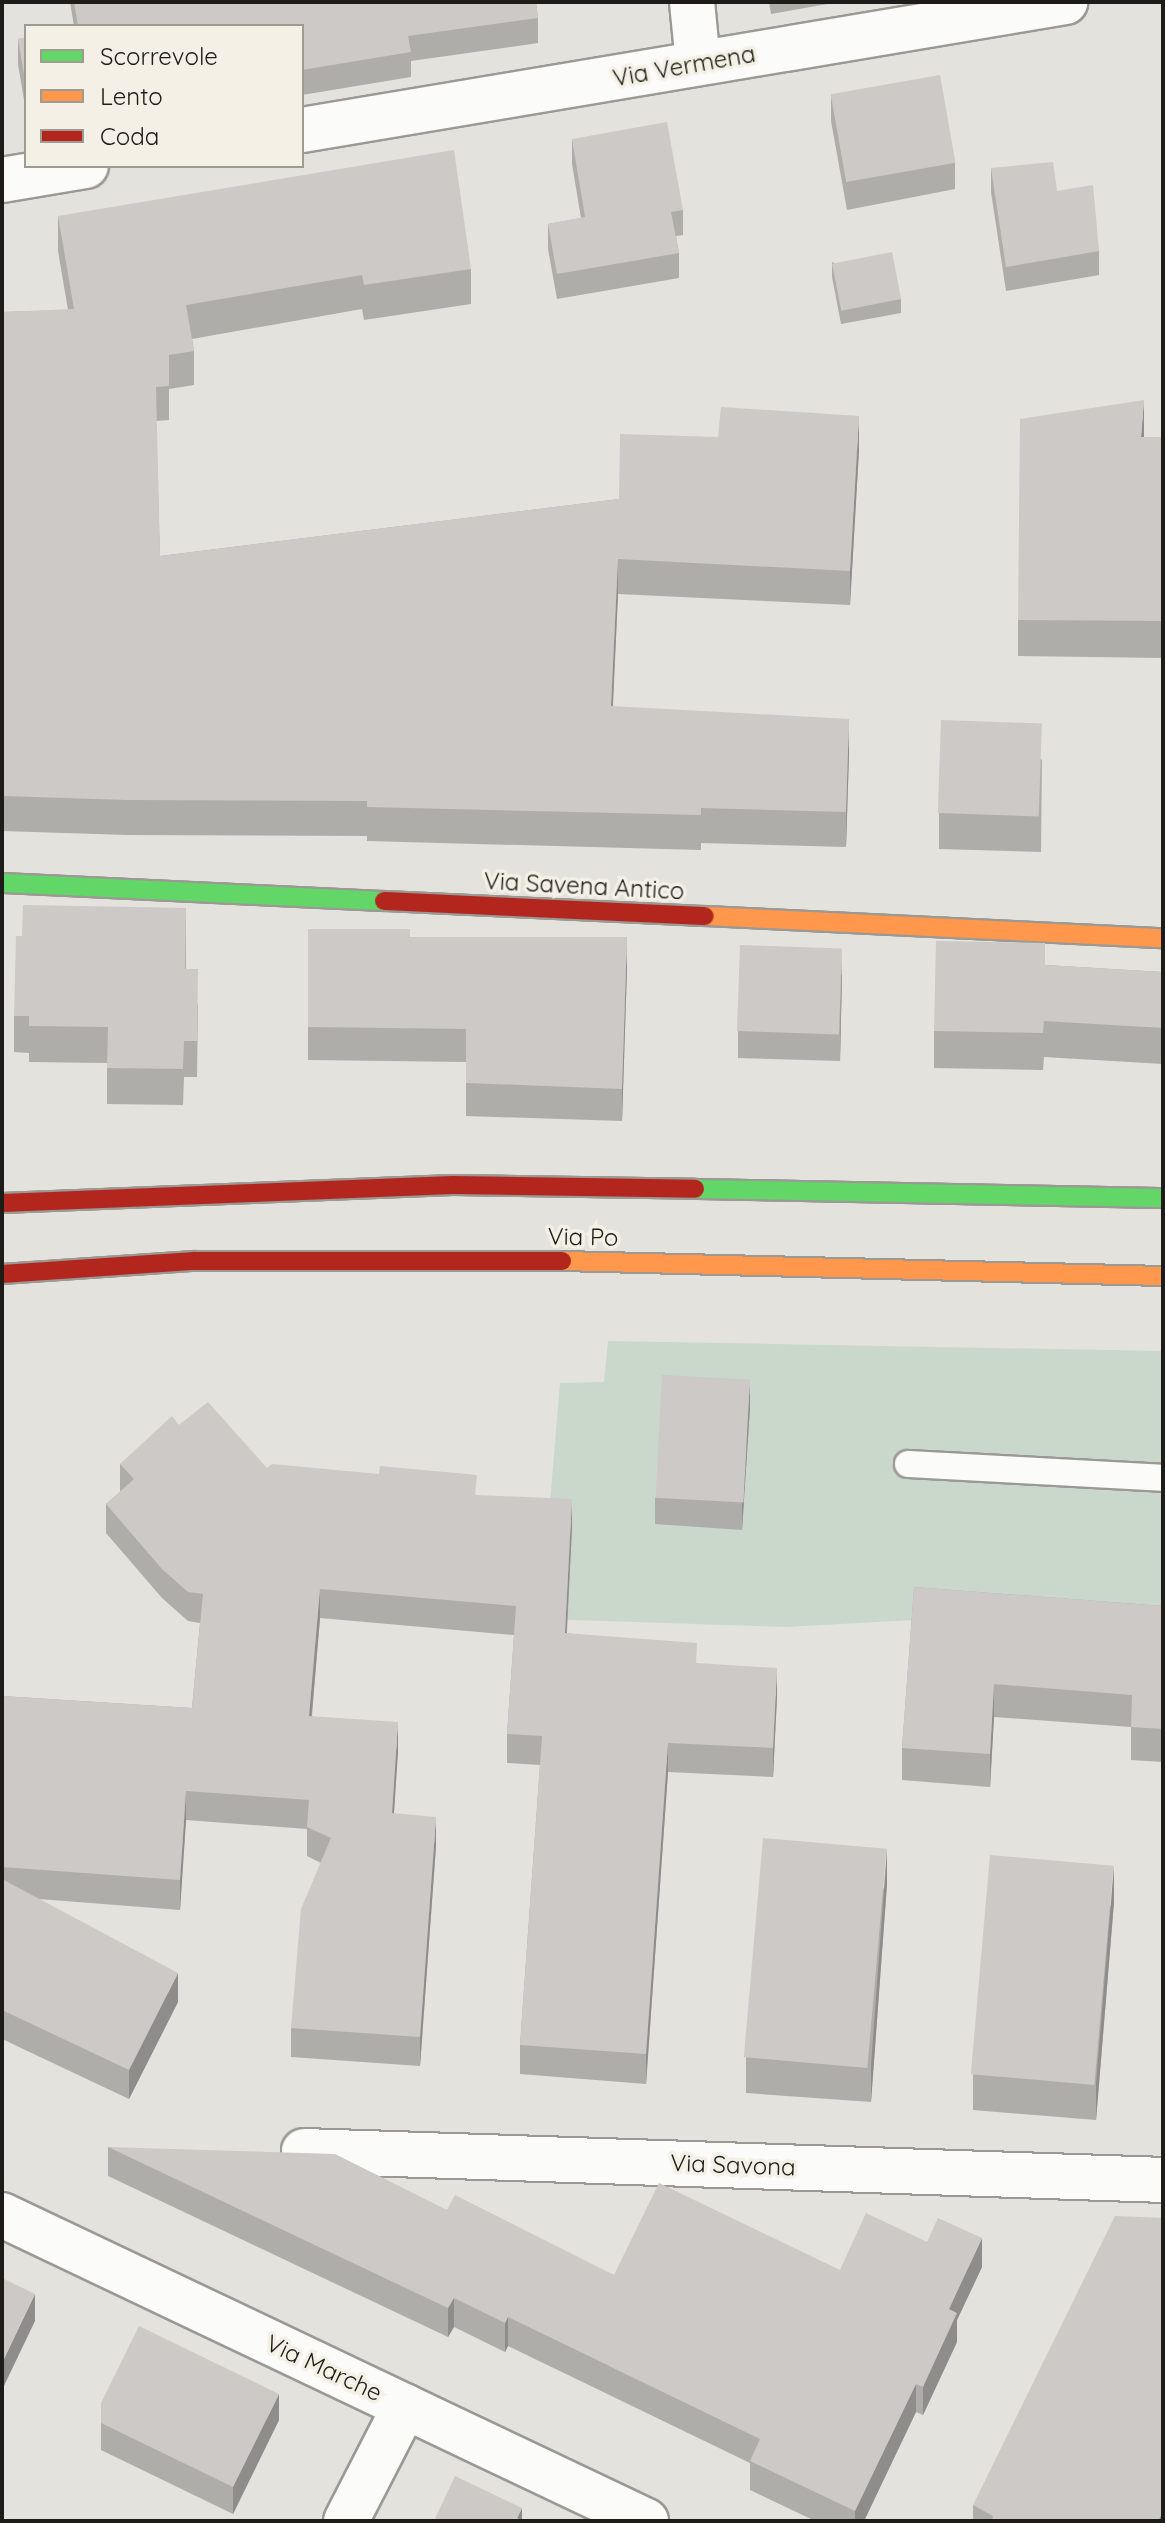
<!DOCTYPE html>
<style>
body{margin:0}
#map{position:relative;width:1165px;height:2523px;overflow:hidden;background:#e4e2dc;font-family:Quicksand,sans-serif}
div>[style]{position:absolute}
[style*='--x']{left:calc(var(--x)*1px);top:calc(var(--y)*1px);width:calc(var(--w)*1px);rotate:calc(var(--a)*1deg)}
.green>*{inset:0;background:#cad8cb}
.roads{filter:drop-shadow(2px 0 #9a9994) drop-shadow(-2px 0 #9a9994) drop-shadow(0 2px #9a9994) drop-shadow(0 -2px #9a9994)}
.lane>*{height:26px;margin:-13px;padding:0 13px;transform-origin:13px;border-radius:13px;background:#fbfbfa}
.street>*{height:44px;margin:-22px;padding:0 22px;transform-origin:22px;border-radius:22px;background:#fbfbfa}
.fast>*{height:18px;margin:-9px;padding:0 9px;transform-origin:9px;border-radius:9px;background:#63d668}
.slow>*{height:18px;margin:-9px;padding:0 9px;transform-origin:9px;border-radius:9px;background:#ff974d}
.jam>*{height:18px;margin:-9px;padding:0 9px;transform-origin:9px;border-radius:9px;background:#b3261e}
.wall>*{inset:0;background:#afadaa}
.shaded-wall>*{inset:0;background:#8f8d8b}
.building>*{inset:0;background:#ccc9c6;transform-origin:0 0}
span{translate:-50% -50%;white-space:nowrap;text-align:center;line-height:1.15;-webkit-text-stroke:7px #f4f0e5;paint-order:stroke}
.street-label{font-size:24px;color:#1d1c18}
.frame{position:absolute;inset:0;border:4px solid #1d1c18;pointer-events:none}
.legend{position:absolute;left:24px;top:24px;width:280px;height:144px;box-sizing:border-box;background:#f4f0e5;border:2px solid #9e9b93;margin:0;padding:10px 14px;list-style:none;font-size:24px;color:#1d1c18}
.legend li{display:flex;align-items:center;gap:16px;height:40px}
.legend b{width:40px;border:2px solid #9e9b93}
</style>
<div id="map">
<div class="green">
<div style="clip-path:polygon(608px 1341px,1163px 1351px,1163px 1638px,914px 1620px,787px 1627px,543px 1619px,570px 1571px,572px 1529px,548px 1527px,560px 1383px,604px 1382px)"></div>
</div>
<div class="roads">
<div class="lane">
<div style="--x:908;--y:1464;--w:255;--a:3.1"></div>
</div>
<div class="street">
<div style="--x:692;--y:2;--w:61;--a:84.4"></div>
<div style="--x:302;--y:130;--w:774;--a:-9.52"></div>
<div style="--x:2;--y:180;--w:85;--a:-9.5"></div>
<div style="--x:304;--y:2151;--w:859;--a:1.93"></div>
<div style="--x:2;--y:2215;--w:713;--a:25.41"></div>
<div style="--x:346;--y:2521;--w:129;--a:-62.8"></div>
</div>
<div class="fast">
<div style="--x:2;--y:883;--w:382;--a:2.7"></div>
<div style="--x:695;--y:1189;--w:468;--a:1.1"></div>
</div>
<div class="slow">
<div style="--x:705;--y:916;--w:459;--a:2.8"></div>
<div style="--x:562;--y:1261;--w:601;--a:1.43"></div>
</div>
<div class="jam">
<div style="--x:384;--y:901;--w:321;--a:2.7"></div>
<div style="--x:2;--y:1203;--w:451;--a:-2.3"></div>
<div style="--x:453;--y:1185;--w:242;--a:0.9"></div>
<div style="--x:2;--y:1274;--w:193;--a:-3.9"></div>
<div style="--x:195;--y:1261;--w:367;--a:0"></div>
</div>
</div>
<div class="wall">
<div style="clip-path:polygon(70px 2px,541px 2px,536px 3px,538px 18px,538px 43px,411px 61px,411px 77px,302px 95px,302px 26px,74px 26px)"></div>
<div style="clip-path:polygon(769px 2px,839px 2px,771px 14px)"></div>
<div style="clip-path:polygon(26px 38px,26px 112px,18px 64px,18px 39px)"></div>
<div style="clip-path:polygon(831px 94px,955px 163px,955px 189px,847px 210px,831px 121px)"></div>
<div style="clip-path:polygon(572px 139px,683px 210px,683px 235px,676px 236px,679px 253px,679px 278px,557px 299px,548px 249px,548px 224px,581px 218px,572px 164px)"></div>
<div style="clip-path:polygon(991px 168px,1057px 191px,1099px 251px,1099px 275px,1006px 291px,991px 192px)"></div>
<div style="clip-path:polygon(58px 216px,471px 269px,471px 304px,364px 320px,362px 309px,192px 339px,194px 351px,194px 385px,169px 389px,169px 420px,156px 421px,160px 556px,619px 499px,859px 450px,850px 605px,618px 594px,613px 707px,849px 754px,846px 847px,701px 843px,701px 850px,367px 841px,367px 836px,127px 835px,2px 831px,2px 312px,68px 310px,58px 251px)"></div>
<div style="clip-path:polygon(832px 262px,901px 299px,901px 313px,841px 324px,832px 277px)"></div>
<div style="clip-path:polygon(1144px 437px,1163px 437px,1163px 658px,1018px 656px,1018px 620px)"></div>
<div style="clip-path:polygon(1042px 759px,1041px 852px,939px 849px,939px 813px)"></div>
<div style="clip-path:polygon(186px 908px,186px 969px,198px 1006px,197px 1077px,184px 1077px,183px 1105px,107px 1104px,107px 1063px,29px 1062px,29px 1053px,14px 1052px,14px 1016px)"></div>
<div style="clip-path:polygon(308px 929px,410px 937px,627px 969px,622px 1121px,466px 1116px,466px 1062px,308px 1060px)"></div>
<div style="clip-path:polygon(1045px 965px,1163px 972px,1163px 1064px,1044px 1057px,1043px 1070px,934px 1068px,934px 1031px)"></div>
<div style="clip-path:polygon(842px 975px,840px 1061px,738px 1058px,738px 1031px)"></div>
<div style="clip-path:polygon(750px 1407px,742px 1530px,655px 1524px,655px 1498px)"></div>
<div style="clip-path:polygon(179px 1425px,267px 1468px,477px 1495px,572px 1528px,567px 1633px,697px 1663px,777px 1697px,773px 1777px,668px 1772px,646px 2084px,520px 2074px,520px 2045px,540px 1765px,507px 1763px,507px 1734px,514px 1635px,320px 1618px,312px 1716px,398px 1751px,394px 1813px,436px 1846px,420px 2066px,291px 2057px,291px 2028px,321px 1863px,307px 1856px,307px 1829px,186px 1820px,180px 1910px,39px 1899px,178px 2002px,129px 2099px,2px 2039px,2px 1696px,192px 1708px,200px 1623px,188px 1621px,162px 1598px,106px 1533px,106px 1504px,120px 1492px,120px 1464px)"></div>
<div style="clip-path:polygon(914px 1587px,1163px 1606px,1163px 1762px,1131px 1760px,1131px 1727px,994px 1717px,990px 1787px,902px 1780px,902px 1748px)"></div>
<div style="clip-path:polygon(887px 1884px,871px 2102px,746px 2093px,746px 2057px)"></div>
<div style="clip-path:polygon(1114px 1902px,1096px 2120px,973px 2110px,973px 2074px)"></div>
<div style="clip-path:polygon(108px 2147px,447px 2210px,614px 2275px,982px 2267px,957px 2320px,957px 2342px,923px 2415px,916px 2412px,864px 2521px,815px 2521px,750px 2490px,750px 2463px,508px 2346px,505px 2352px,454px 2327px,448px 2337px,108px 2176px)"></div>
<div style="clip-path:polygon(101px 2403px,279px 2420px,233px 2514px,101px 2450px)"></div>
<div style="clip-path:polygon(973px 2505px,1163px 2521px,973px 2521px)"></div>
</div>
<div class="shaded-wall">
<div style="clip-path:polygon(1144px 400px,1144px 436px,1141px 473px,1141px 437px)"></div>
<div style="clip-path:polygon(859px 416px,859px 450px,850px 605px,850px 571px)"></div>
<div style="clip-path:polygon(618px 559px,618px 594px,611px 741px,611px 706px)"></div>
<div style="clip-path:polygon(849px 719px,849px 754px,846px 847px,846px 812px)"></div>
<div style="clip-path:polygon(627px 937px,627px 969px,622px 1121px,622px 1089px)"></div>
<div style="clip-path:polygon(842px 949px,842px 975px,840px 1061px,840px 1035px)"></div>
<div style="clip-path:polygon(750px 1380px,750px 1407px,742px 1530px,742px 1504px)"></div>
<div style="clip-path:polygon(572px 1499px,572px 1528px,565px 1662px,565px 1633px)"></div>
<div style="clip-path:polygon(320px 1589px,320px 1618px,309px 1745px,309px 1716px)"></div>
<div style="clip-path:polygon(777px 1668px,777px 1697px,773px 1777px,773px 1748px)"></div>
<div style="clip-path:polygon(994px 1684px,994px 1717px,990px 1787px,990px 1754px)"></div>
<div style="clip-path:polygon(398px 1722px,398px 1751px,392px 1842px,392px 1813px)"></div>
<div style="clip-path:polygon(668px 1743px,668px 1772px,646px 2084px,646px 2054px)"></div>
<div style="clip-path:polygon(186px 1791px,186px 1820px,180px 1910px,180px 1880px)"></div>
<div style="clip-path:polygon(436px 1817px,436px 1846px,420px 2066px,420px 2037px)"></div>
<div style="clip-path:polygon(887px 1848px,887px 1884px,871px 2102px,871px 2066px)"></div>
<div style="clip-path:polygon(1114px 1865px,1114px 1902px,1096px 2120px,1096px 2084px)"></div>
<div style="clip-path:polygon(178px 1973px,178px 2002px,129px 2099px,129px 2070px)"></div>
<div style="clip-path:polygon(982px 2238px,982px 2267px,957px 2320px,957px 2342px,923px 2415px,923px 2387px,949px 2309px)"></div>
<div style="clip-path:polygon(35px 2294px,35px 2321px,2px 2390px,2px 2363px)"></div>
<div style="clip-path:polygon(454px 2298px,454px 2327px,448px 2337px,448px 2308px)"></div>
<div style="clip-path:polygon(508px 2317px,508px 2346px,505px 2352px,505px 2323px)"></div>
<div style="clip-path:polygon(916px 2384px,916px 2412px,864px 2521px,855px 2521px,855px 2511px)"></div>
<div style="clip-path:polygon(279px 2394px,279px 2420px,233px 2514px,233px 2487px)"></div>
<div style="clip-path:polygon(522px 2508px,522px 2521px,517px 2518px)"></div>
<div style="clip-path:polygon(1163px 2511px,1163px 2521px,1158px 2521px)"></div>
</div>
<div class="building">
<div style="clip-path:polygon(74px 2px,536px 2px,538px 18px,408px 36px,411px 52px,302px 70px,302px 26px,78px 26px)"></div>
<div style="clip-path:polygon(26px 38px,26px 87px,18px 39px)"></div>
<div style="left:940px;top:75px;width:89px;height:111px;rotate:80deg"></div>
<div style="clip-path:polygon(667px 122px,683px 210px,671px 212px,679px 253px,557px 274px,548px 224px,585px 217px,572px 139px)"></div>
<div style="clip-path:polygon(454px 150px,471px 269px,364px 285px,362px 275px,186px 305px,194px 351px,169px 355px,169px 386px,156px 387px,160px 556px,619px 499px,620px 434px,718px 437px,721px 407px,859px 416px,850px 571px,618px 559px,611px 706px,849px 719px,846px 812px,701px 808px,701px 815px,367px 807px,367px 801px,127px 800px,2px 796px,2px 472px,4px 472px,2px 439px,2px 312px,74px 309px,58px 216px)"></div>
<div style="clip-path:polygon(1053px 162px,1057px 191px,1093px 185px,1099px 251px,1006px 267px,991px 168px)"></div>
<div style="left:892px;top:252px;width:48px;height:61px;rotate:79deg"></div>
<div style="clip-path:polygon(1144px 400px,1141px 437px,1163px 437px,1163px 621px,1018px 620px,1020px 419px)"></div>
<div style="left:941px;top:720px;width:101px;height:93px;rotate:2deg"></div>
<div style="clip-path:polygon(23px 905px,186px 908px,185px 969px,198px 969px,197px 1041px,184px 1041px,183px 1069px,107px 1068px,108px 1027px,29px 1026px,29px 1016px,14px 1016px,16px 936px,22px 936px)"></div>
<div style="clip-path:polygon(308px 929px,410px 929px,410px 937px,627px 937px,622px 1089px,466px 1083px,466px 1029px,308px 1027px)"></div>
<div style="clip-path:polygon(936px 941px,1045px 943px,1045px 965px,1163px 972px,1163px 1028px,1044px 1021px,1043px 1033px,934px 1031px)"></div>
<div style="left:740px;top:945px;width:102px;height:86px;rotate:2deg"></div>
<div style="left:662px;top:1375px;width:88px;height:123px;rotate:3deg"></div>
<div style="clip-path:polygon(208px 1402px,267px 1468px,272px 1464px,379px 1474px,380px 1466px,477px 1475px,475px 1495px,572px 1499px,565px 1633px,697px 1643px,696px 1663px,777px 1668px,773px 1748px,668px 1743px,646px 2054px,520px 2045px,542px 1736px,507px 1734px,516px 1606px,320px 1589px,309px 1716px,398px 1722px,392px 1813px,436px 1817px,420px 2037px,291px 2028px,301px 1909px,331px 1838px,307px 1827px,309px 1800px,186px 1791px,180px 1880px,2px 1867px,2px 1696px,192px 1708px,203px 1594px,188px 1592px,162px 1569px,106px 1504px,134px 1479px,120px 1464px,172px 1416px,179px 1425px)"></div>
<div style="clip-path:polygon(914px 1587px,1163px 1606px,1163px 1729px,1131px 1727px,1132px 1695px,994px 1684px,990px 1754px,902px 1748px)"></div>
<div style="left:763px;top:1838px;width:124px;height:220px;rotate:5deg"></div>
<div style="left:990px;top:1855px;width:124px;height:220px;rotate:5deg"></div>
<div style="clip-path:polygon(2px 1879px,178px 1973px,129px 2070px,2px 2010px)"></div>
<div style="clip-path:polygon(108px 2147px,335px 2154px,447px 2210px,455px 2195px,614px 2275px,659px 2183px,840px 2270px,866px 2213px,927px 2242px,938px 2218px,982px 2238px,949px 2309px,957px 2313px,923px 2387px,916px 2384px,855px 2511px,750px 2461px,760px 2439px,508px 2317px,505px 2323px,454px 2298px,448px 2308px)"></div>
<div style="clip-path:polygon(1115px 2216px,1163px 2218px,1163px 2511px,1158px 2521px,992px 2521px,993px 2516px,973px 2505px)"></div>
<div style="clip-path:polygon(2px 2278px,35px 2294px,2px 2363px)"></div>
<div style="clip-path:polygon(139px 2326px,279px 2394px,233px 2487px,101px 2423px,101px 2403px)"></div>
<div style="clip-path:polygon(455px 2476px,522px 2508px,517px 2518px,522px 2521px,434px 2521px)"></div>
</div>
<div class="street-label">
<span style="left:684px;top:66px;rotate:-10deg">Via Vermena</span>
<span style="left:584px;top:886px;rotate:3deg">Via Savena Antico</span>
<span style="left:583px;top:1237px;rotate:1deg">Via Po</span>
<span style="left:733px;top:2165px;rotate:2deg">Via Savona</span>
<span style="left:324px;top:2368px;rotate:25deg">Via Marche</span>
</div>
<div class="frame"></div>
<ul class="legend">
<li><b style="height:10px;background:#63d668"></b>Scorrevole</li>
<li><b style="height:10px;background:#ff974d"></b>Lento</li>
<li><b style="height:10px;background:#b3261e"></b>Coda</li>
</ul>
</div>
